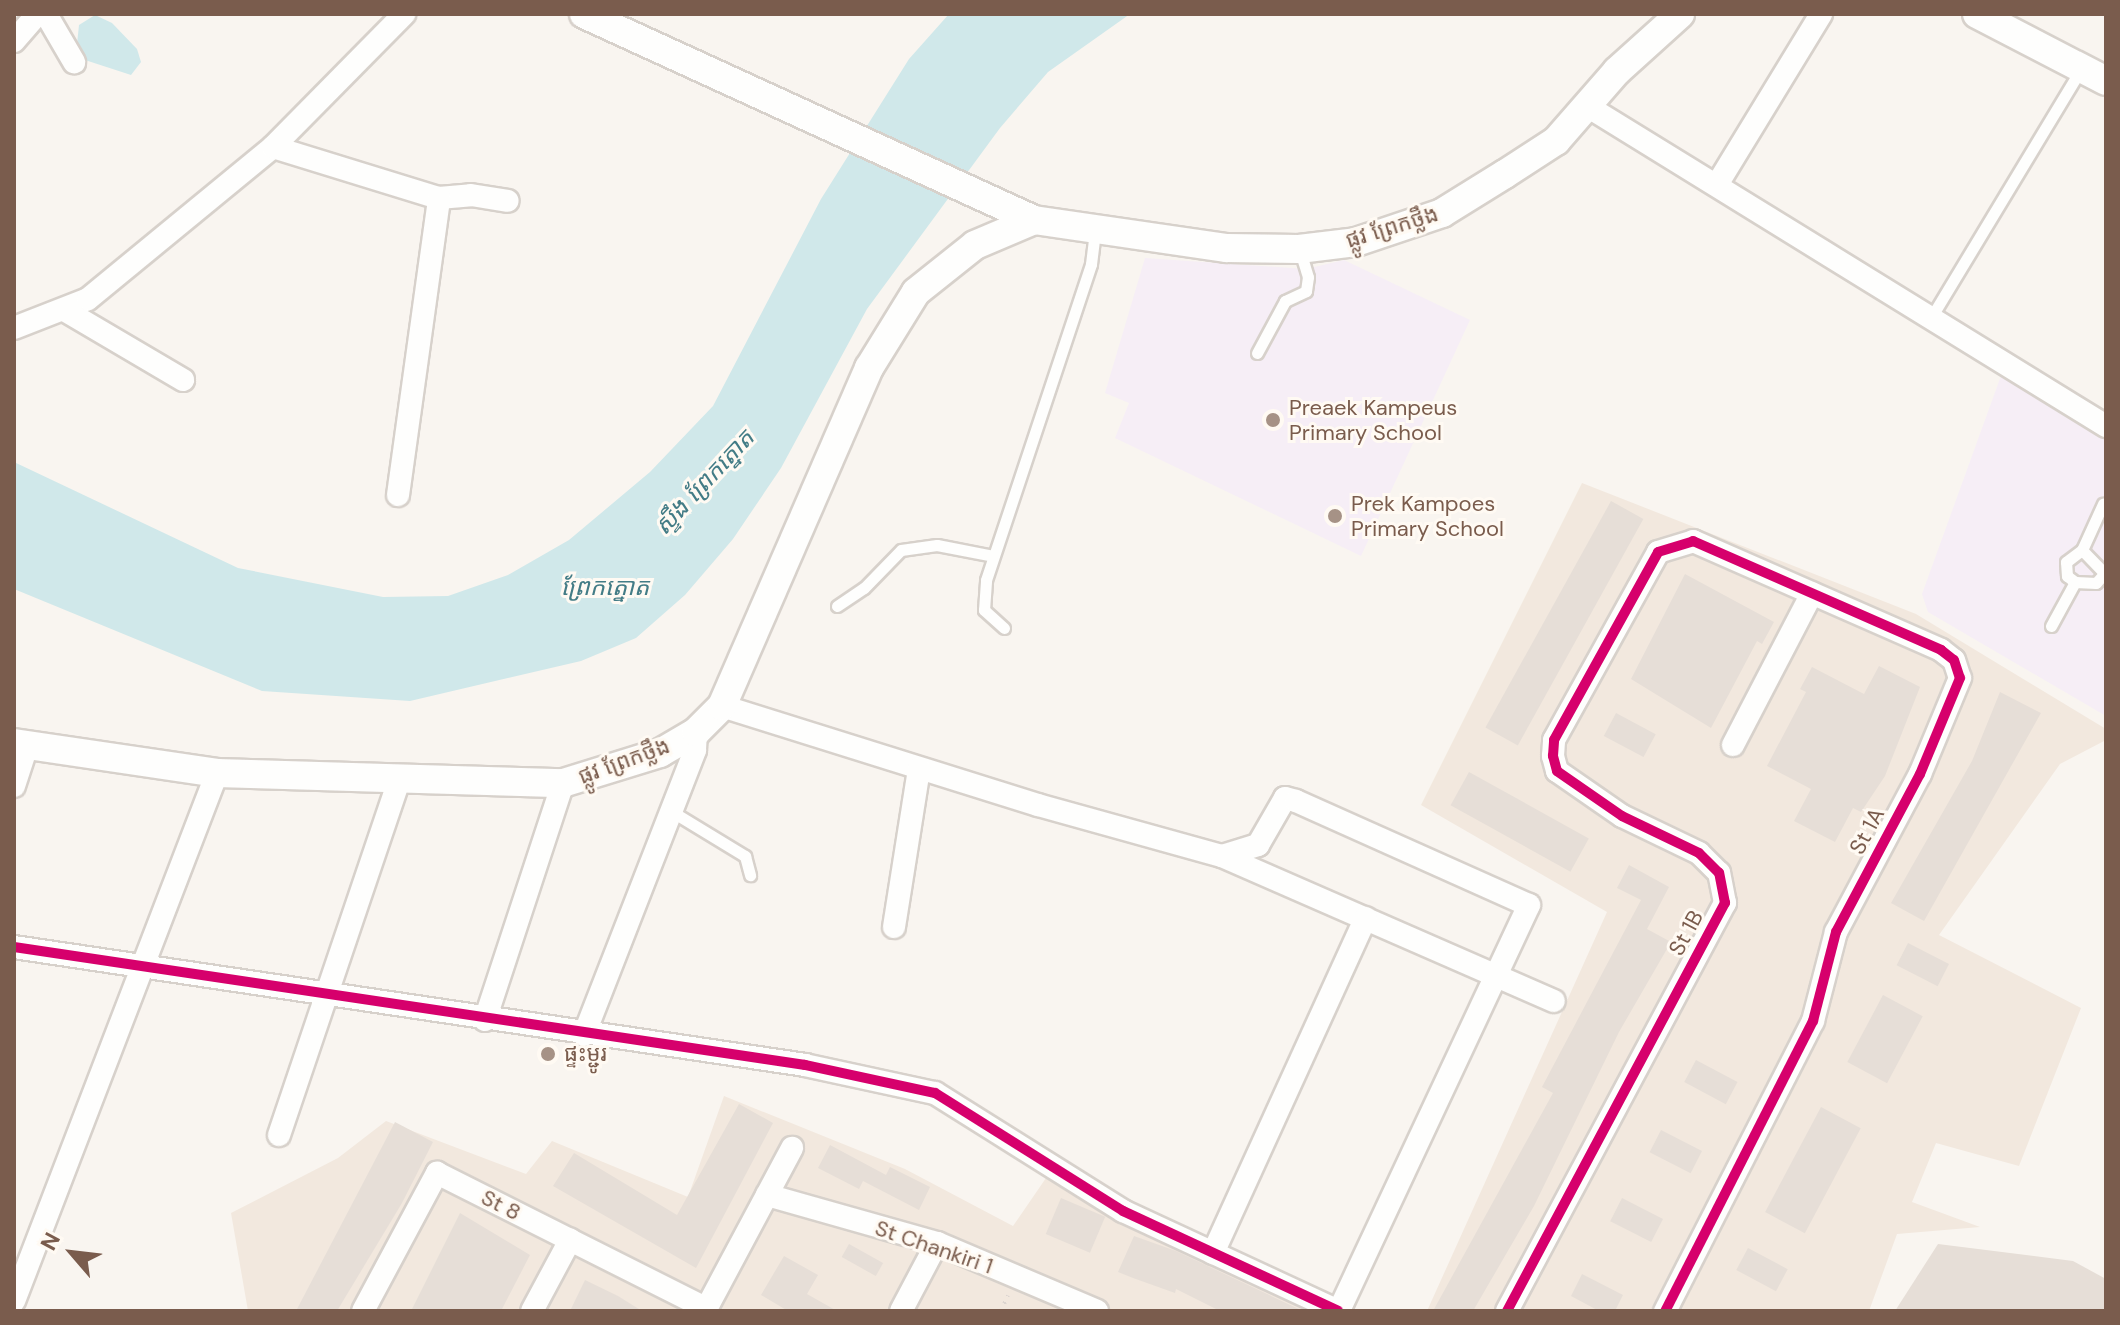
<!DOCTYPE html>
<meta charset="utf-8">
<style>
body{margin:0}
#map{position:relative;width:2120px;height:1325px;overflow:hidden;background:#f9f5f0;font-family:"DM Sans","Noto Sans Khmer",sans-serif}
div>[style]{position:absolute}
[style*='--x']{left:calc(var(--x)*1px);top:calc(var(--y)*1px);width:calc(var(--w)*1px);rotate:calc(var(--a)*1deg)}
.residential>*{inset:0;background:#f2e8de}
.education>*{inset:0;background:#f6eef6}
.water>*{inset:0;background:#d0e8ea}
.building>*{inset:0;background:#e6ded7;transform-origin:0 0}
.path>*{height:4px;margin-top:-2px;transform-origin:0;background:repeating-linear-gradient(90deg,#dcd5d0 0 2px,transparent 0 8px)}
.roads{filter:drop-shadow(2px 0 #d7d1cb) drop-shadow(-2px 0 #d7d1cb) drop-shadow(0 2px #d7d1cb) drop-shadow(0 -2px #d7d1cb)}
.service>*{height:11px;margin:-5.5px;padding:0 5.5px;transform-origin:5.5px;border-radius:5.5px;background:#fefefd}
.minor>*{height:22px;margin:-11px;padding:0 11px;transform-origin:11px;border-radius:11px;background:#fefefd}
.tertiary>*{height:28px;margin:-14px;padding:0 14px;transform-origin:14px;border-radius:14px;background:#fefefd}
.cycleway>*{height:10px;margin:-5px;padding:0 5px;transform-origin:5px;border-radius:5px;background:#d6006c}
.dots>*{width:22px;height:22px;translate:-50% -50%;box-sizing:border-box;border:4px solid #fffaf3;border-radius:50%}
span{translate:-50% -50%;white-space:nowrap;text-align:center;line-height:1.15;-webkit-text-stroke:6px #fffaf3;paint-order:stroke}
.street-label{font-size:22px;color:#7a5c4d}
.poi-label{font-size:22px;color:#7a5c4d}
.left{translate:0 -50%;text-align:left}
.water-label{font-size:24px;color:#437c86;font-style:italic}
.frame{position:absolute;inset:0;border:16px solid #7a5c4d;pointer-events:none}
.north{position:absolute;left:32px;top:1213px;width:80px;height:80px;-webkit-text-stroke:6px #fffaf3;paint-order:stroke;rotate:298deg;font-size:22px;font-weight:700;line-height:32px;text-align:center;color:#7a5c4d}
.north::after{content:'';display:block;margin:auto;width:28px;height:36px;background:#7a5c4d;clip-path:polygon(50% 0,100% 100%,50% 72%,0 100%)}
</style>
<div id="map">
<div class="residential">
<div style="clip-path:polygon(1582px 483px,1916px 614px,2106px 729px,2106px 740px,2060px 764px,1939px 935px,2081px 1008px,2019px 1166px,1936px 1143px,1912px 1202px,1980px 1227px,1897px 1234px,1869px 1311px,1427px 1311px,1607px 912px,1421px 805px)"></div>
<div style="clip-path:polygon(724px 1096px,905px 1169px,1013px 1226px,1046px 1178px,1175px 1248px,1351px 1311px,248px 1311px,231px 1213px,338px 1158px,386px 1121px,526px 1174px,552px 1141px,688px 1197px)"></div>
</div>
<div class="education">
<div style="clip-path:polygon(1145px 258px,1306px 269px,1344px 260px,1470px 320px,1361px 556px,1115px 438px,1129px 403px,1105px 393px)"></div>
<div style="clip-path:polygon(2006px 362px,2106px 421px,2106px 716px,1928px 612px,1922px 594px)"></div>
</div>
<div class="water">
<div style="clip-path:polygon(949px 14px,1130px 14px,1048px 72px,1000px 128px,867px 309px,781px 468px,733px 539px,685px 595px,636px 638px,581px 661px,410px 701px,262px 691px,14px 589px,14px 462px,238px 568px,383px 597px,448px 596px,508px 575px,569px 540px,650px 472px,713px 406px,821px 199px,909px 59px)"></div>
<div style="clip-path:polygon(95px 15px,112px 23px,137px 49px,141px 62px,131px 75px,85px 60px,77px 44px,79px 25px)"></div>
</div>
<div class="building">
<div style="left:1611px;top:501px;width:37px;height:259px;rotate:29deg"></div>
<div style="clip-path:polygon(1685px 574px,1774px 622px,1762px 644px,1757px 641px,1711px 728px,1631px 679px)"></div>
<div style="clip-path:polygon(1879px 666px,1920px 687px,1885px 776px,1861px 812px,1853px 808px,1835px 842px,1794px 821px,1811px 789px,1767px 766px,1806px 692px,1800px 689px,1812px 667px,1864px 694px)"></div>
<div style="clip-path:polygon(2000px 692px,2041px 713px,1924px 921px,1891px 903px,1972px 761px)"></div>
<div style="left:1616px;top:713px;width:45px;height:26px;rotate:28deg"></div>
<div style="left:1469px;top:772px;width:137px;height:38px;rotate:29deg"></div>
<div style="clip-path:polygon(1629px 865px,1669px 887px,1647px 929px,1671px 942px,1619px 1032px,1534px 1206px,1473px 1311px,1433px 1311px,1553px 1093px,1542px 1087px,1641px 900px,1617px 888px)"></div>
<div style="left:1908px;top:943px;width:46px;height:25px;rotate:27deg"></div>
<div style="left:1883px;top:995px;width:45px;height:76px;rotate:28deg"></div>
<div style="left:1696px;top:1060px;width:47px;height:25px;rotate:28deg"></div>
<div style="clip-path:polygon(739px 1104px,773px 1123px,696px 1268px,553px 1186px,574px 1153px,677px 1215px)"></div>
<div style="left:1821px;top:1107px;width:45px;height:119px;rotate:28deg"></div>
<div style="clip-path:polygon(395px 1122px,433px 1142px,402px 1203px,337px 1311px,296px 1311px)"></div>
<div style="left:1661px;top:1130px;width:46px;height:25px;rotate:27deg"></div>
<div style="clip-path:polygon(830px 1145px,886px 1175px,890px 1167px,930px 1187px,919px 1210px,863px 1181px,859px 1189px,818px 1168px)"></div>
<div style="left:1061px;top:1198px;width:48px;height:39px;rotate:23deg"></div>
<div style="left:1622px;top:1198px;width:46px;height:26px;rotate:27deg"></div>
<div style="clip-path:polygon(460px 1213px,530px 1255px,501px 1311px,411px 1311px)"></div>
<div style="clip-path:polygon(1134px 1236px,1176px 1251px,1303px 1311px,1220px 1311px,1176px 1289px,1175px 1293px,1133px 1278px,1118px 1272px)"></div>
<div style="left:849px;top:1244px;width:39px;height:15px;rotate:29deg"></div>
<div style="clip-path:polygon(1938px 1244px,2073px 1261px,2106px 1279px,2106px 1311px,1895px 1311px)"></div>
<div style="left:1748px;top:1248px;width:45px;height:25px;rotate:28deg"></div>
<div style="clip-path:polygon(784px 1256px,818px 1275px,807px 1294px,837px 1311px,788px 1311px,761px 1295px)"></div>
<div style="clip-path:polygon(1582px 1274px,1623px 1295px,1615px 1311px,1599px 1311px,1571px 1296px)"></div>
<div style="clip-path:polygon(585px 1280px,618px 1296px,642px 1311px,570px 1311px)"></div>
</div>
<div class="path">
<div style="--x:1001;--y:1311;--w:17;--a:-66"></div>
</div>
<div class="roads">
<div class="service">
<div style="--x:1932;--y:316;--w:288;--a:-58.9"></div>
<div style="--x:1257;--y:353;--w:59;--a:-61.7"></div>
<div style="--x:1285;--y:301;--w:23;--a:-25"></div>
<div style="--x:1306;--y:291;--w:14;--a:-82"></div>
<div style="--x:1308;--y:277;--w:27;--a:-107"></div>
<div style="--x:2082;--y:550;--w:51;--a:-65.5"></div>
<div style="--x:2104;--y:574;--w:12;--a:132"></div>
<div style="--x:2096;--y:583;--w:21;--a:-177"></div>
<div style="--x:2075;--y:582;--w:10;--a:-143"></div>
<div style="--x:2067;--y:576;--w:14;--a:-94"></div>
<div style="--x:2066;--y:562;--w:20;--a:-37"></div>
<div style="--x:2082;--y:550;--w:35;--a:46"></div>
<div style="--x:837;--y:606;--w:32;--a:-34"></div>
<div style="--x:864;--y:588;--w:53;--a:-45.8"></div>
<div style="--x:901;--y:550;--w:36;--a:-8"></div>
<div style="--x:937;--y:545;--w:57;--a:11.1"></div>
<div style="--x:2051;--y:626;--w:50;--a:-61.4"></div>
<div style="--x:1004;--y:628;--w:27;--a:-138"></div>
<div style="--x:984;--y:610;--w:30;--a:-86"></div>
<div style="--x:986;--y:580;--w:333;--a:-71.6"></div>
<div style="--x:1091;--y:264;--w:31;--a:-83"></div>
<div style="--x:671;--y:811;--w:87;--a:31.3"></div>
<div style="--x:745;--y:856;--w:20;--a:75"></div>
</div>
<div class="minor">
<div style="--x:46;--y:14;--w:56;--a:59.7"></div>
<div style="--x:14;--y:41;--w:35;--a:-49"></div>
<div style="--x:37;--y:15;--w:9;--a:-6"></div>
<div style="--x:1587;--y:106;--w:610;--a:31.66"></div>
<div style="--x:273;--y:147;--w:174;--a:17.1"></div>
<div style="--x:439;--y:198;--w:32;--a:-5"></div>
<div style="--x:471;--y:195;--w:37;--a:9"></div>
<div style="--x:1718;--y:183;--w:198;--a:-58.6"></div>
<div style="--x:66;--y:311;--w:136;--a:30.5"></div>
<div style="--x:14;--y:328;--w:79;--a:-21.4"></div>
<div style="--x:88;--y:299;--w:239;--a:-39.4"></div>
<div style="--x:273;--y:147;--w:187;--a:-45.4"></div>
<div style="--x:398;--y:495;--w:300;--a:-82.1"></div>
<div style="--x:722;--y:706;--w:331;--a:17.4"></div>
<div style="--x:1038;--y:805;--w:191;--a:15.5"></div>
<div style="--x:1222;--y:856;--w:38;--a:-17"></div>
<div style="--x:1258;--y:845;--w:54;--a:-60.1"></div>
<div style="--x:1285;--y:798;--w:11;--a:15"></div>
<div style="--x:1296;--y:801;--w:255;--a:24.1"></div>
<div style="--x:1529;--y:905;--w:448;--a:115.1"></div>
<div style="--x:1733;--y:745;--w:171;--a:-62.5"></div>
<div style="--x:14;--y:786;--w:42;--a:-72"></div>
<div style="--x:1222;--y:856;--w:362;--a:23.6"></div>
<div style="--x:894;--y:927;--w:160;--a:-81"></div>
<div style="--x:14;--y:947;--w:800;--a:8.48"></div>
<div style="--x:805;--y:1065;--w:133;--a:12.2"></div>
<div style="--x:935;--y:1093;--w:222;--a:32.1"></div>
<div style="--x:1123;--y:1211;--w:237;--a:24.9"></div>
<div style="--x:485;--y:1020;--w:250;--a:-71.8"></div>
<div style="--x:584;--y:1035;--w:306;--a:-68.7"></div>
<div style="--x:695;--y:750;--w:18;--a:-87"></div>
<div style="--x:279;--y:1135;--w:378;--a:-71.3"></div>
<div style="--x:767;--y:1195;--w:177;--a:15.8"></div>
<div style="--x:937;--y:1243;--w:174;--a:23"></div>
<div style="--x:1213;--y:1253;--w:368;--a:-65.5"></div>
<div style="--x:14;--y:1301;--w:566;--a:-68.97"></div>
<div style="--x:363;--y:1311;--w:157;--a:-61.8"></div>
<div style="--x:437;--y:1173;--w:301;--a:26.7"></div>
<div style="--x:532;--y:1311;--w:81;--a:-61.8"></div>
<div style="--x:705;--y:1311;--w:185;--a:-61.9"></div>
<div style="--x:901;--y:1311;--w:77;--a:-62.1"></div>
<div style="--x:1507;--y:1311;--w:463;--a:-61.9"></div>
<div style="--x:1725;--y:903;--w:31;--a:-101"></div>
<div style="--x:1719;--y:873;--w:28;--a:-135"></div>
<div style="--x:1699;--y:853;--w:85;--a:-154.3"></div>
<div style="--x:1622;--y:816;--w:79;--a:-145.3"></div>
<div style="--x:1557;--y:771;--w:16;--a:-105"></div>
<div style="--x:1553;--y:756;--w:16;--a:-86"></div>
<div style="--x:1554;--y:740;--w:215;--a:-61"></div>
<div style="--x:1658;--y:552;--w:37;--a:-17"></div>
<div style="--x:1693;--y:541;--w:271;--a:23.7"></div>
<div style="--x:1941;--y:650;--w:16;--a:38"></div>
<div style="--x:1954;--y:660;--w:19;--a:72"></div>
<div style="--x:1960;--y:678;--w:104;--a:112.6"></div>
<div style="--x:1920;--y:774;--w:179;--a:118"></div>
<div style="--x:1836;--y:932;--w:92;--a:104.5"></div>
<div style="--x:1813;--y:1021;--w:326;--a:117"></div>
</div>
<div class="tertiary">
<div style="--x:584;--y:14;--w:495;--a:24.6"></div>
<div style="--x:1034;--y:220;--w:195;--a:8.3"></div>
<div style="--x:1227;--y:248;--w:72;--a:0.8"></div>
<div style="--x:1299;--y:249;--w:57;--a:-7"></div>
<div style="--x:1356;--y:242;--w:91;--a:-18.6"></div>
<div style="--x:1442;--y:213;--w:74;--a:-31.8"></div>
<div style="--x:1505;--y:174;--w:61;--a:-32.9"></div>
<div style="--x:1556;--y:141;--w:93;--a:-48.9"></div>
<div style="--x:1617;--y:71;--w:85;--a:-42.1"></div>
<div style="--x:1977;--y:14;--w:145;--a:27.4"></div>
<div style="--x:14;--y:743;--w:205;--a:8.4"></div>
<div style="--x:217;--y:773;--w:346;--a:1.7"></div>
<div style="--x:563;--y:783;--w:102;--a:-17.2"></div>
<div style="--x:660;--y:753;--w:42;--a:-30.3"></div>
<div style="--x:696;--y:732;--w:37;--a:-45"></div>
<div style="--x:722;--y:706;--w:369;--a:-66.5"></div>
<div style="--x:869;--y:368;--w:89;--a:-58.3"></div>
<div style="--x:916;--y:292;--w:75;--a:-38.5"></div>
<div style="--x:975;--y:245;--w:64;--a:-23"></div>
</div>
</div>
<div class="cycleway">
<div style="--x:14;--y:947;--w:800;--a:8.48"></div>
<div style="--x:805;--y:1065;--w:133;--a:12.2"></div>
<div style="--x:935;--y:1093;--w:222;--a:32.1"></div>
<div style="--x:1123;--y:1211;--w:237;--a:24.9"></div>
<div style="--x:1507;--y:1311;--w:463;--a:-61.9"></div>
<div style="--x:1725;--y:903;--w:31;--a:-101"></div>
<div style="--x:1719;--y:873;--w:28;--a:-135"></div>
<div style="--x:1699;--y:853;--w:85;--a:-154.3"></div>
<div style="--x:1622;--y:816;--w:79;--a:-145.3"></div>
<div style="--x:1557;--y:771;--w:16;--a:-105"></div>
<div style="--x:1553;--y:756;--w:16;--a:-86"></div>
<div style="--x:1554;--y:740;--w:215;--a:-61"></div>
<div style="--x:1658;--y:552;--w:37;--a:-17"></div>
<div style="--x:1693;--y:541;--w:271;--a:23.7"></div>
<div style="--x:1941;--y:650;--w:16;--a:38"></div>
<div style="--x:1954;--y:660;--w:19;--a:72"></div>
<div style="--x:1960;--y:678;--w:104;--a:112.6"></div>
<div style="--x:1920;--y:774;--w:179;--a:118"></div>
<div style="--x:1836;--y:932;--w:92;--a:104.5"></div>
<div style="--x:1813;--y:1021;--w:326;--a:117"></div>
</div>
<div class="dots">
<div style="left:1273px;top:420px;background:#a69286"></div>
<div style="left:1335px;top:516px;background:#a69286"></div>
<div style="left:548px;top:1054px;background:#a69286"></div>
</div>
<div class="street-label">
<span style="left:1392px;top:227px;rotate:-17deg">ផ្លូវ ព្រែកថ្លឹង</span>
<span style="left:624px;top:761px;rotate:-20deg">ផ្លូវ ព្រែកថ្លឹង</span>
<span style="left:1867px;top:831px;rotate:-62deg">St 1A</span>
<span style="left:1686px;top:933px;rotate:-62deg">St 1B</span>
<span style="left:501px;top:1205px;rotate:27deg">St 8</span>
<span style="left:934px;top:1247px;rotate:19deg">St Chankiri 1</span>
</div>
<div class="poi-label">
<span class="left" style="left:1289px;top:420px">Preaek Kampeus<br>Primary School</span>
<span class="left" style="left:1351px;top:516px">Prek Kampoes<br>Primary School</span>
<span class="left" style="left:564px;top:1054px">ផ្ទះម្ជូរ</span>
</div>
<div class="water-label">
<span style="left:704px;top:482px;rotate:-47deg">ស្ទឹង ព្រែកត្នោត</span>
<span style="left:605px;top:587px">ព្រែកត្នោត</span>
</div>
<div class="frame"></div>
<div class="north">N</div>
</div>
